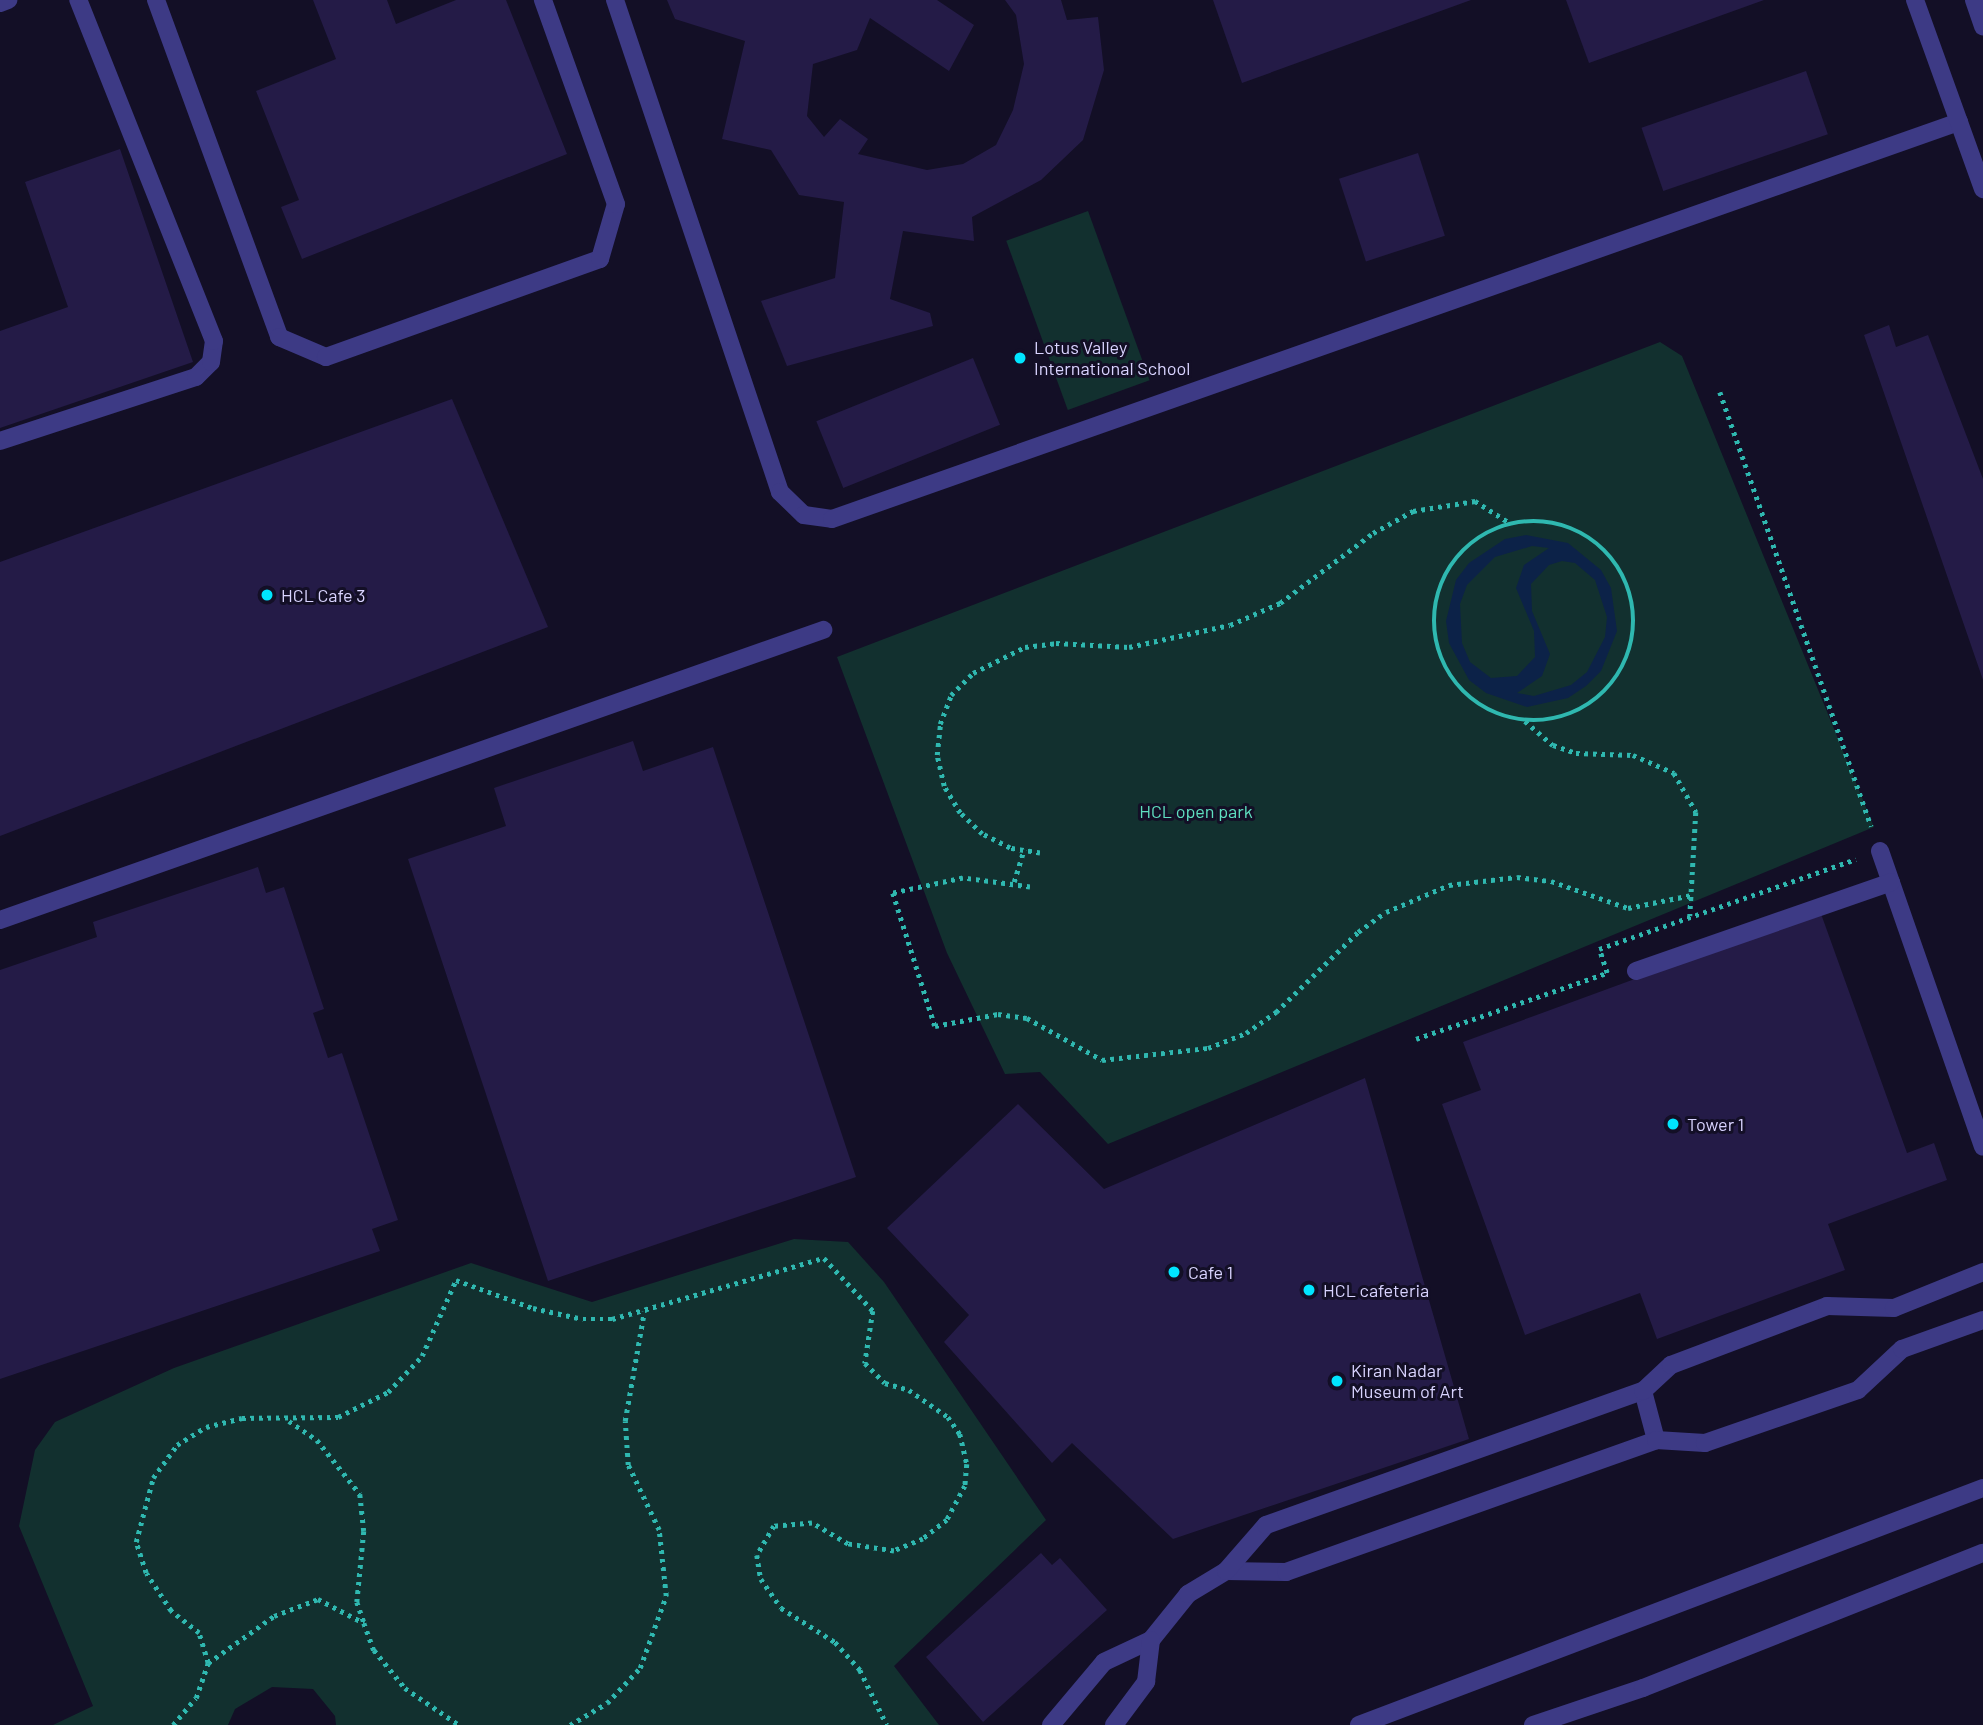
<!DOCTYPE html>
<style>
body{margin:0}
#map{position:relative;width:1983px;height:1725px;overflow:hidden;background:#130f26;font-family:Barlow,sans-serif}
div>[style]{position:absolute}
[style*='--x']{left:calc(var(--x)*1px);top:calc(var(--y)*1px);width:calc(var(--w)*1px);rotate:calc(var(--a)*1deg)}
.green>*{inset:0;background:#12302f;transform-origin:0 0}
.water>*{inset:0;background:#0c2248}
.building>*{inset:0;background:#241b47;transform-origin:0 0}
.path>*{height:4.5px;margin-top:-2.25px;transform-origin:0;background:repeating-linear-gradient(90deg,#2fb8b0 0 3.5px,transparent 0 8.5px)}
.path>.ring{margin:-2.25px;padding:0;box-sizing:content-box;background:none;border:4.5px solid #2fb8b0;border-radius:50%}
.minor>*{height:18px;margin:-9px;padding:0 9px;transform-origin:9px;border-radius:9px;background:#3d3a85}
.dots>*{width:19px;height:19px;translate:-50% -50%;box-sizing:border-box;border:4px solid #130f26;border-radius:50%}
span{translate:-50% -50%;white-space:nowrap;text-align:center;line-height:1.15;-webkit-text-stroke:6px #130f26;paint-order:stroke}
.poi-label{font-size:18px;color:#d9d4ff}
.left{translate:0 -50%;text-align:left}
.park-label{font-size:18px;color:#5fe0c0}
</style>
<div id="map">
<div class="green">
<div style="left:1088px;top:211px;width:180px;height:87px;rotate:70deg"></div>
<div style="clip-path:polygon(1660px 342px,1682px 356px,1874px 827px,1108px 1144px,1040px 1072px,1005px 1074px,947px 953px,837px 657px)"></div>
<div style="clip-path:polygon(794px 1239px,848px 1242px,884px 1282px,1046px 1520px,894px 1666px,939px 1725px,336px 1725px,335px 1716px,313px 1689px,272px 1687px,235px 1709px,228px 1725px,53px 1725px,93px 1706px,19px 1526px,35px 1450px,55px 1422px,174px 1368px,471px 1263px,592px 1302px)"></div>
</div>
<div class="water">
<div style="clip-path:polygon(evenodd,1526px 535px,1568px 543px,1601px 570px,1611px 588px,1617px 631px,1601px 671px,1586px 686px,1568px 698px,1527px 707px,1486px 693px,1469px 680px,1449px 643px,1446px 621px,1456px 580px,1469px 563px,1505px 539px,1526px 535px,1532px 546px,1549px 548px,1524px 565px,1516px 588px,1534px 631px,1535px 657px,1517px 676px,1491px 678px,1470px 662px,1462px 643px,1460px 604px,1467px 585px,1495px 557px,1532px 546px,1526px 535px,1562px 561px,1575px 563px,1595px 580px,1607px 617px,1605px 637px,1587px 672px,1571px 685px,1534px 696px,1517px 693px,1542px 676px,1550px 654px,1532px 611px,1531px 584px,1549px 565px,1562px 561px)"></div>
</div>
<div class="building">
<div style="clip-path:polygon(313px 0,387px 0,396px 24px,456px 0,506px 0,567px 154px,302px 259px,281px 207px,299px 200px,256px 91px,336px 59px)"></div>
<div style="clip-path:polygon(667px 0,937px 0,974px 25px,949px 71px,870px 18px,857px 50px,813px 64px,807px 116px,824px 137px,840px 119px,868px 139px,858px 154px,927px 170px,963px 164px,996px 145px,1013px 110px,1024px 64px,1016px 15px,1005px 0,1061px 0,1067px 20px,1098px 17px,1104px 70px,1083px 140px,1041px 180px,972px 217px,974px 241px,903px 231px,890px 299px,930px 313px,933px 326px,787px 366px,761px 301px,835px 278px,844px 202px,799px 195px,771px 150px,722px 139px,745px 41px,675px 19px)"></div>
<div style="clip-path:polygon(1213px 0,1471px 0,1242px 83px)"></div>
<div style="clip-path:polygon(1566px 0,1764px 0,1589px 63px)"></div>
<div style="left:1806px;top:71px;width:67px;height:174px;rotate:71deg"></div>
<div style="clip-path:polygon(120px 149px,193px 362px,0 428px,0 331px,68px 307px,25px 182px)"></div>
<div style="left:1418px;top:153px;width:87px;height:83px;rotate:72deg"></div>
<div style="clip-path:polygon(1889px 325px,1896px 347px,1928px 335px,1983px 479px,1983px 680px,1864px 335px)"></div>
<div style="left:973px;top:358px;width:72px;height:169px;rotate:68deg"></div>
<div style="clip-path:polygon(452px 399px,548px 627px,0 836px,0 562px)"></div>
<div style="clip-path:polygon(633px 741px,643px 771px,713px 747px,856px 1177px,548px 1281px,408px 859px,506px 826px,494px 788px)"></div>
<div style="clip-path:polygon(258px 867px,266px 893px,284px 887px,324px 1009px,313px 1013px,328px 1058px,342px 1053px,398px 1220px,372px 1229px,380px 1251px,0 1379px,0 970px,97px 937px,93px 922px)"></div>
<div style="clip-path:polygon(1820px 911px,1907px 1153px,1934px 1143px,1947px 1180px,1828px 1224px,1845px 1270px,1657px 1339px,1640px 1293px,1525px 1335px,1442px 1104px,1481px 1090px,1463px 1042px)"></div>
<div style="clip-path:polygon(1365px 1078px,1469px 1439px,1173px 1539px,1072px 1443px,1052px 1463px,944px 1342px,969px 1315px,887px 1228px,1018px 1104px,1104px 1189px)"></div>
<div style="clip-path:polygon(1041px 1553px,1052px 1565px,1060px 1558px,1107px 1610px,983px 1722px,926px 1657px)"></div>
</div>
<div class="path">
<div style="--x:1720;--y:392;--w:460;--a:70.8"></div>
<div class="ring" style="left:1434px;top:521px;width:195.5px;height:195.5px"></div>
<div style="--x:1525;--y:721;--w:37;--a:41"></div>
<div style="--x:1553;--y:745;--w:24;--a:19"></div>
<div style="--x:1576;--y:753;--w:57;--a:2"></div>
<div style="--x:1633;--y:755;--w:45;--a:23.7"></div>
<div style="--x:1674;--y:773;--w:45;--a:60.6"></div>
<div style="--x:1696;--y:812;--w:104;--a:93.3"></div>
<div style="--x:1040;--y:853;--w:30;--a:-171"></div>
<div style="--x:1010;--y:848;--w:31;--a:-153"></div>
<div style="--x:982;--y:834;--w:30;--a:-136"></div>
<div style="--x:960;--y:813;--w:31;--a:-121"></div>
<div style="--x:944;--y:786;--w:32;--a:-103"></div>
<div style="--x:937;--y:755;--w:31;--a:-84"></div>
<div style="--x:940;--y:724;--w:31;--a:-69"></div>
<div style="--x:951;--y:695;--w:31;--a:-45"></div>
<div style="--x:973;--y:673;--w:58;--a:-26.6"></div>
<div style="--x:1025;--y:647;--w:31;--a:-7"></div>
<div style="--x:1056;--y:643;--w:73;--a:3.1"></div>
<div style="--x:1129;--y:647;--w:103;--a:-12.3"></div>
<div style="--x:1230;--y:625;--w:55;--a:-23.7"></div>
<div style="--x:1280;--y:603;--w:116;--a:-37"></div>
<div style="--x:1373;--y:533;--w:46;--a:-28.8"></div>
<div style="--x:1413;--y:511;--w:63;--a:-9.2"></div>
<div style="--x:1475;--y:501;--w:41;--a:32.2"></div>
<div style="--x:1014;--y:882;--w:34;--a:-73"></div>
<div style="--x:1030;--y:887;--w:68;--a:-172.3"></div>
<div style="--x:963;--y:878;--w:72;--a:167.9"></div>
<div style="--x:893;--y:893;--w:139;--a:72.5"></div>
<div style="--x:935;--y:1026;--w:64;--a:-10.8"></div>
<div style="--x:998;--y:1014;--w:29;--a:8"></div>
<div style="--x:1027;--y:1018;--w:86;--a:29.2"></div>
<div style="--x:1102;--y:1060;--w:107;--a:-6.5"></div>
<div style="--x:1208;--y:1048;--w:41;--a:-21.5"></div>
<div style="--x:1246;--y:1033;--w:37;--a:-35"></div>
<div style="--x:1276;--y:1012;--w:115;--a:-44.3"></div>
<div style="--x:1358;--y:932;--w:34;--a:-36"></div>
<div style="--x:1386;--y:912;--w:69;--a:-23.2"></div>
<div style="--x:1449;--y:885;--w:68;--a:-6.7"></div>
<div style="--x:1517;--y:877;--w:34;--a:7"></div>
<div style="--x:1551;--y:881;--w:82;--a:19.3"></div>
<div style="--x:1628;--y:908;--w:65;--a:-11.5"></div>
<div style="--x:1416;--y:1039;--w:202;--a:-19.1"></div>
<div style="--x:1607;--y:973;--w:25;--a:-108"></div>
<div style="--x:1599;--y:949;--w:272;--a:-19.3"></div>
<div style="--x:289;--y:1421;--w:34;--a:34"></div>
<div style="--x:317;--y:1440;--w:69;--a:51.5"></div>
<div style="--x:360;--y:1494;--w:37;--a:84"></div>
<div style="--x:364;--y:1531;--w:71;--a:95.6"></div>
<div style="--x:357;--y:1602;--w:21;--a:71"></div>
<div style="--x:208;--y:1663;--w:81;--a:-35.5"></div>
<div style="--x:274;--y:1616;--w:47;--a:-21.1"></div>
<div style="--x:318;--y:1599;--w:52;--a:27.6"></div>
<div style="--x:364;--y:1623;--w:29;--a:70"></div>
<div style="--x:374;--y:1650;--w:49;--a:50.8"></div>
<div style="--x:405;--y:1688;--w:65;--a:34.4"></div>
<div style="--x:173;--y:1725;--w:35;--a:-50"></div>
<div style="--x:196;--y:1698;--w:37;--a:-71"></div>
<div style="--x:208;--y:1663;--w:31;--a:-107"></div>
<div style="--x:199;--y:1633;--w:36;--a:-142"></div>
<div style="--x:171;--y:1611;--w:45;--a:-123.3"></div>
<div style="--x:146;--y:1573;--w:33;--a:-108"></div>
<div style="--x:136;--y:1542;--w:66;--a:-75.1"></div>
<div style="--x:153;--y:1478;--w:41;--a:-54"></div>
<div style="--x:177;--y:1445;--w:34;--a:-32"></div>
<div style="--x:206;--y:1427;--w:37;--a:-14"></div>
<div style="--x:242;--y:1418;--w:96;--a:-0.6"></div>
<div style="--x:338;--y:1417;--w:56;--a:-26.6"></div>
<div style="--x:388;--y:1392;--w:50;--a:-46.6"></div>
<div style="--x:422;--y:1356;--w:83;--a:-65.9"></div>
<div style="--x:456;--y:1280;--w:82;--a:20"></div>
<div style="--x:533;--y:1308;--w:51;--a:12.4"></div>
<div style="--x:583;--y:1319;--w:29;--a:0"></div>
<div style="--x:612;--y:1319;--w:221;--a:-16.1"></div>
<div style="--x:824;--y:1258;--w:72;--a:47.2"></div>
<div style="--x:873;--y:1311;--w:53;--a:98.7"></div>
<div style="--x:865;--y:1363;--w:28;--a:45"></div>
<div style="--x:885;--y:1383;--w:25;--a:16"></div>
<div style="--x:909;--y:1390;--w:47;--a:34.7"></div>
<div style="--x:948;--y:1417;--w:21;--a:55"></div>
<div style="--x:960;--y:1434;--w:31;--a:77"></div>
<div style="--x:967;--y:1464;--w:22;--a:95"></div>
<div style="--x:965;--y:1486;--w:38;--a:118"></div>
<div style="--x:947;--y:1520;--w:31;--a:142"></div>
<div style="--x:923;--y:1539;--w:31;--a:158"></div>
<div style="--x:894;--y:1551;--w:47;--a:-171.3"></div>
<div style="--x:848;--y:1544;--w:42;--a:-149.7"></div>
<div style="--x:812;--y:1523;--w:38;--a:175"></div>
<div style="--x:774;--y:1526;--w:34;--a:120"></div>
<div style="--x:757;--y:1555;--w:24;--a:81"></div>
<div style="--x:761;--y:1579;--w:35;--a:55"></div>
<div style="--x:781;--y:1608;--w:64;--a:32.2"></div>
<div style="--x:835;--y:1642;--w:38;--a:48"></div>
<div style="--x:860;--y:1670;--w:61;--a:63.9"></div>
<div style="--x:570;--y:1725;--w:43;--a:-30.7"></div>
<div style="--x:607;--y:1703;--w:48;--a:-46.7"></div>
<div style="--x:640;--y:1668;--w:77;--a:-70.1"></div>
<div style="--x:666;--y:1596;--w:66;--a:-96.1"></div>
<div style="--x:659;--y:1530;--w:72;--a:-115.5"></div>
<div style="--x:628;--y:1465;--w:44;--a:-93.9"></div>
<div style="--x:625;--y:1421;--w:111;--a:-80.1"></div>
</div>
<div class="minor">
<div style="--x:156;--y:0;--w:359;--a:69.9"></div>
<div style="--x:279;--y:337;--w:51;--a:23.1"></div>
<div style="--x:326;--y:357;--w:291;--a:-19.7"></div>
<div style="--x:600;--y:259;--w:57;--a:-73.8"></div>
<div style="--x:616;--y:204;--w:217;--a:-109.7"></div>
<div style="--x:615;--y:0;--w:519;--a:71.46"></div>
<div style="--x:780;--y:492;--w:33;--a:44"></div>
<div style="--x:804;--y:515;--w:28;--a:8"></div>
<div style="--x:832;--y:519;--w:1195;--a:-19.41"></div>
<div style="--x:1915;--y:0;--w:201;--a:70.2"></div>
<div style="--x:1974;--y:0;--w:28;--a:71"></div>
<div style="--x:0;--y:3;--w:9;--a:-21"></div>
<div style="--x:0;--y:441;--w:206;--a:-18.1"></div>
<div style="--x:196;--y:377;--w:21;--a:-45"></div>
<div style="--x:211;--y:362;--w:21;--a:-82"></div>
<div style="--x:214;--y:341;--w:367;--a:-111.7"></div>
<div style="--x:1880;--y:851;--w:313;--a:70.8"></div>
<div style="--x:0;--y:920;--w:873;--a:-19.41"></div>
<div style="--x:1636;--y:971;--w:270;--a:-19.2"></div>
<div style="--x:1643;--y:1391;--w:51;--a:75.1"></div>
<div style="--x:1226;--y:1571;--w:60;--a:1"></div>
<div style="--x:1286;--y:1572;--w:393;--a:-19.6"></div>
<div style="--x:1656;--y:1440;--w:49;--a:3.5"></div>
<div style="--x:1705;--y:1443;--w:162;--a:-19.1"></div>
<div style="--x:1858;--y:1390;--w:60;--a:-43"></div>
<div style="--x:1902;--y:1349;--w:86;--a:-19.7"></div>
<div style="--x:1051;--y:1725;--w:82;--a:-49.9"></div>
<div style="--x:1104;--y:1662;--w:52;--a:-25.1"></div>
<div style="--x:1151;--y:1640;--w:59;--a:-51.2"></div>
<div style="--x:1188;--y:1594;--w:44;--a:-31.2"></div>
<div style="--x:1226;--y:1571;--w:61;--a:-49"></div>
<div style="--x:1266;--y:1525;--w:400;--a:-19.6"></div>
<div style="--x:1643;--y:1391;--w:38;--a:-43"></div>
<div style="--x:1671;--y:1365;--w:167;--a:-20.7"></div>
<div style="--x:1827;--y:1306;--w:67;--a:1.7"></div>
<div style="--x:1894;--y:1308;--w:96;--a:-22"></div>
<div style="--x:1114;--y:1725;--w:54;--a:-53.3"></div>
<div style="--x:1146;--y:1682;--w:42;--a:-83.2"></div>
<div style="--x:1359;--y:1725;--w:667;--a:-20.8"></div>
<div style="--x:1533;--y:1725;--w:116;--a:-18.6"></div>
<div style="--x:1643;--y:1688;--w:366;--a:-21.7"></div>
</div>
<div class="dots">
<div style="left:1020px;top:358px;background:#00e5ff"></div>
<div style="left:267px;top:595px;background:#00e5ff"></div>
<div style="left:1673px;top:1124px;background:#00e5ff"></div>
<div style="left:1174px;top:1272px;background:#00e5ff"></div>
<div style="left:1309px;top:1290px;background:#00e5ff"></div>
<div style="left:1337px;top:1381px;background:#00e5ff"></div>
</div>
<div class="poi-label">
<span class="left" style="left:1034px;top:358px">Lotus Valley<br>International School</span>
<span class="left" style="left:281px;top:595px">HCL Cafe 3</span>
<span class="left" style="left:1687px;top:1124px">Tower 1</span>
<span class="left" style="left:1188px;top:1272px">Cafe 1</span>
<span class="left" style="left:1323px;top:1290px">HCL cafeteria</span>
<span class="left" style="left:1351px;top:1381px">Kiran Nadar<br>Museum of Art</span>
</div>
<div class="park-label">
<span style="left:1196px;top:811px">HCL open park</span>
</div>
</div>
